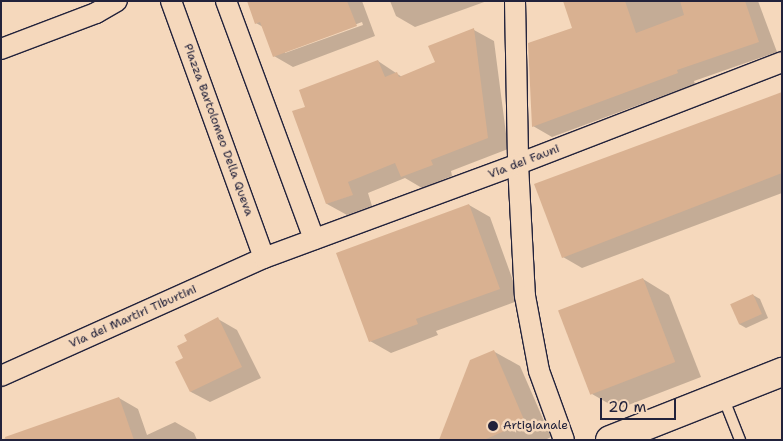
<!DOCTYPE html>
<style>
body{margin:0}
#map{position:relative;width:783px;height:441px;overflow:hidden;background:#f5d8bc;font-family:"Shantell Sans",sans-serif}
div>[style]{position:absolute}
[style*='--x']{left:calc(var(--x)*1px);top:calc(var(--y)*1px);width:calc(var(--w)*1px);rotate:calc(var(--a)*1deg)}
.shadow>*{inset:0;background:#0003}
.building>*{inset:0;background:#d9b191;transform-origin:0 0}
.roads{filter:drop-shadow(1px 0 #22223b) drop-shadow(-1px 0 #22223b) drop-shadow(0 1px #22223b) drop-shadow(0 -1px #22223b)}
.lane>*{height:10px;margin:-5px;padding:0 5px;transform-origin:5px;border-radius:5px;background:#f5d8bc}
.street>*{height:20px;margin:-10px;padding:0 10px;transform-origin:10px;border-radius:10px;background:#f5d8bc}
.primary>*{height:28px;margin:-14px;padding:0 14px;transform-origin:14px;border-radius:14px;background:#f5d8bc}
.dots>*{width:14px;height:14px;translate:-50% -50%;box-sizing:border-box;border:2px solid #f5d8bc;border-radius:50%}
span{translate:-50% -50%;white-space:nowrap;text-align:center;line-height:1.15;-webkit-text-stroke:5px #f5d8bc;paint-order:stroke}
.street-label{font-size:12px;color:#22223b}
.poi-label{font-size:12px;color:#22223b}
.left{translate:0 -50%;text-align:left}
.frame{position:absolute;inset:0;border:2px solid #22223b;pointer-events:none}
.scale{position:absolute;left:600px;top:398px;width:76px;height:22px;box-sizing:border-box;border:2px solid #22223b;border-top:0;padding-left:6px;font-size:15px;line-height:18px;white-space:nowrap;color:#22223b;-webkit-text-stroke:4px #f5d8bc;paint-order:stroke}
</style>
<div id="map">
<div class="shadow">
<div style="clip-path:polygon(evenodd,255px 1px,362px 1px,375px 36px,293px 67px,274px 56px,263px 27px,256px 23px,255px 1px,362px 22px,363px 25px,285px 53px,285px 51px,362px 22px)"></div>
<div style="clip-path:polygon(390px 1px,487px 1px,415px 27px,396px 16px)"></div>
<div style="clip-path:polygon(564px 1px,758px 1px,777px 52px,694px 81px,695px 84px,552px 137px,533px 126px,574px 29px)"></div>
<div style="clip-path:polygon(474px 30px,494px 41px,508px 149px,451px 171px,452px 176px,422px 188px,405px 178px,368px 193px,372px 206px,347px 215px,327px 204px,306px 108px,378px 61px,402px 77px,436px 63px)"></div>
<div style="clip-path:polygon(782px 93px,782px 193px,582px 268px,563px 257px)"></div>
<div style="clip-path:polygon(469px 205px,490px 217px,520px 300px,436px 331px,438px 335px,391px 353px,370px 341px)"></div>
<div style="clip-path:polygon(643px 279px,669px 295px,701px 377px,618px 409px,592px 394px)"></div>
<div style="clip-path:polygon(753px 295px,760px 299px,768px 318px,746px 328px,739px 324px)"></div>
<div style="clip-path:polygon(218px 319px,237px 330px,261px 378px,210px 402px,191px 392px,185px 359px,188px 341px)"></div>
<div style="clip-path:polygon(493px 351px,520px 366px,551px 437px,545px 440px,443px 440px)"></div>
<div style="clip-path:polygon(119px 398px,138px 409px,147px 435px,175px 422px,194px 433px,197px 440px,1px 440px)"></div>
</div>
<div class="building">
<div style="clip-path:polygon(247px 1px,347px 1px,357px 26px,273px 57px,260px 22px,255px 24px)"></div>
<div style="clip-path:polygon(563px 1px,625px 1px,636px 33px,684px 15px,680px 1px,745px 1px,759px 42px,677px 70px,678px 73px,532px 127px,528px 43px,572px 28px)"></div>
<div style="clip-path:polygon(474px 28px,488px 138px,431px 160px,433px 165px,401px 177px,395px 163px,348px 182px,353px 195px,326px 204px,292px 111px,305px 107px,299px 90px,378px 60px,385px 77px,397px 72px,399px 77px,435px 62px,428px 46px)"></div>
<div style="clip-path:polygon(782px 92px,782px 173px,562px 258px,534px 184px)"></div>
<div style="clip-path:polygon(469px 204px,500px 289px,416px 319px,418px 324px,369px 342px,336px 253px)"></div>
<div style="left:643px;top:278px;width:90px;height:91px;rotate:69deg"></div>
<div style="left:753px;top:294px;width:22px;height:25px;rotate:66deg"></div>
<div style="clip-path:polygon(218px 317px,242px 367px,190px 392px,175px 362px,183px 358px,177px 346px,187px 341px,184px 335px)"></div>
<div style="clip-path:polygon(494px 350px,525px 422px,484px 440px,439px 440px,470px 360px)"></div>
<div style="clip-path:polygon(119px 397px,134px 440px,6px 440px,5px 437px)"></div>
</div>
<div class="roads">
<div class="lane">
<div style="--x:723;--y:397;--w:46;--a:68.4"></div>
</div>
<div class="street">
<div style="--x:171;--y:1;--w:273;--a:70.1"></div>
<div style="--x:226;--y:1;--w:254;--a:69.7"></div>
<div style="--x:515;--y:1;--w:163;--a:88.9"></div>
<div style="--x:518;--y:164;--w:132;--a:87"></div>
<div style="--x:525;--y:296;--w:76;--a:79.4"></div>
<div style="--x:539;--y:371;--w:73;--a:70.1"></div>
<div style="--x:1;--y:49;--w:102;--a:-20.8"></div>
<div style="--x:96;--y:13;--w:24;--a:-30"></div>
<div style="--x:1;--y:376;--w:288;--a:-24.2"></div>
<div style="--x:264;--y:258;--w:271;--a:-20.3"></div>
<div style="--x:518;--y:164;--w:283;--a:-21.1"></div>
</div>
<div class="primary">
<div style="--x:610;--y:440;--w:185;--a:-21.6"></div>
</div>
</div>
<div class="dots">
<div style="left:493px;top:426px;background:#22223b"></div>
</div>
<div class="street-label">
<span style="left:218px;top:130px;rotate:70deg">Piazza Bartolomeo Della Queva</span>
<span style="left:524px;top:162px;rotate:-21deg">Via dei Fauni</span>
<span style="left:133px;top:317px;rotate:-24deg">Via dei Martiri Tiburtini</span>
</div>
<div class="poi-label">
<span class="left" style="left:503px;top:426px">Artigianale</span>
</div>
<div class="frame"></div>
<div class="scale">20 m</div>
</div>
